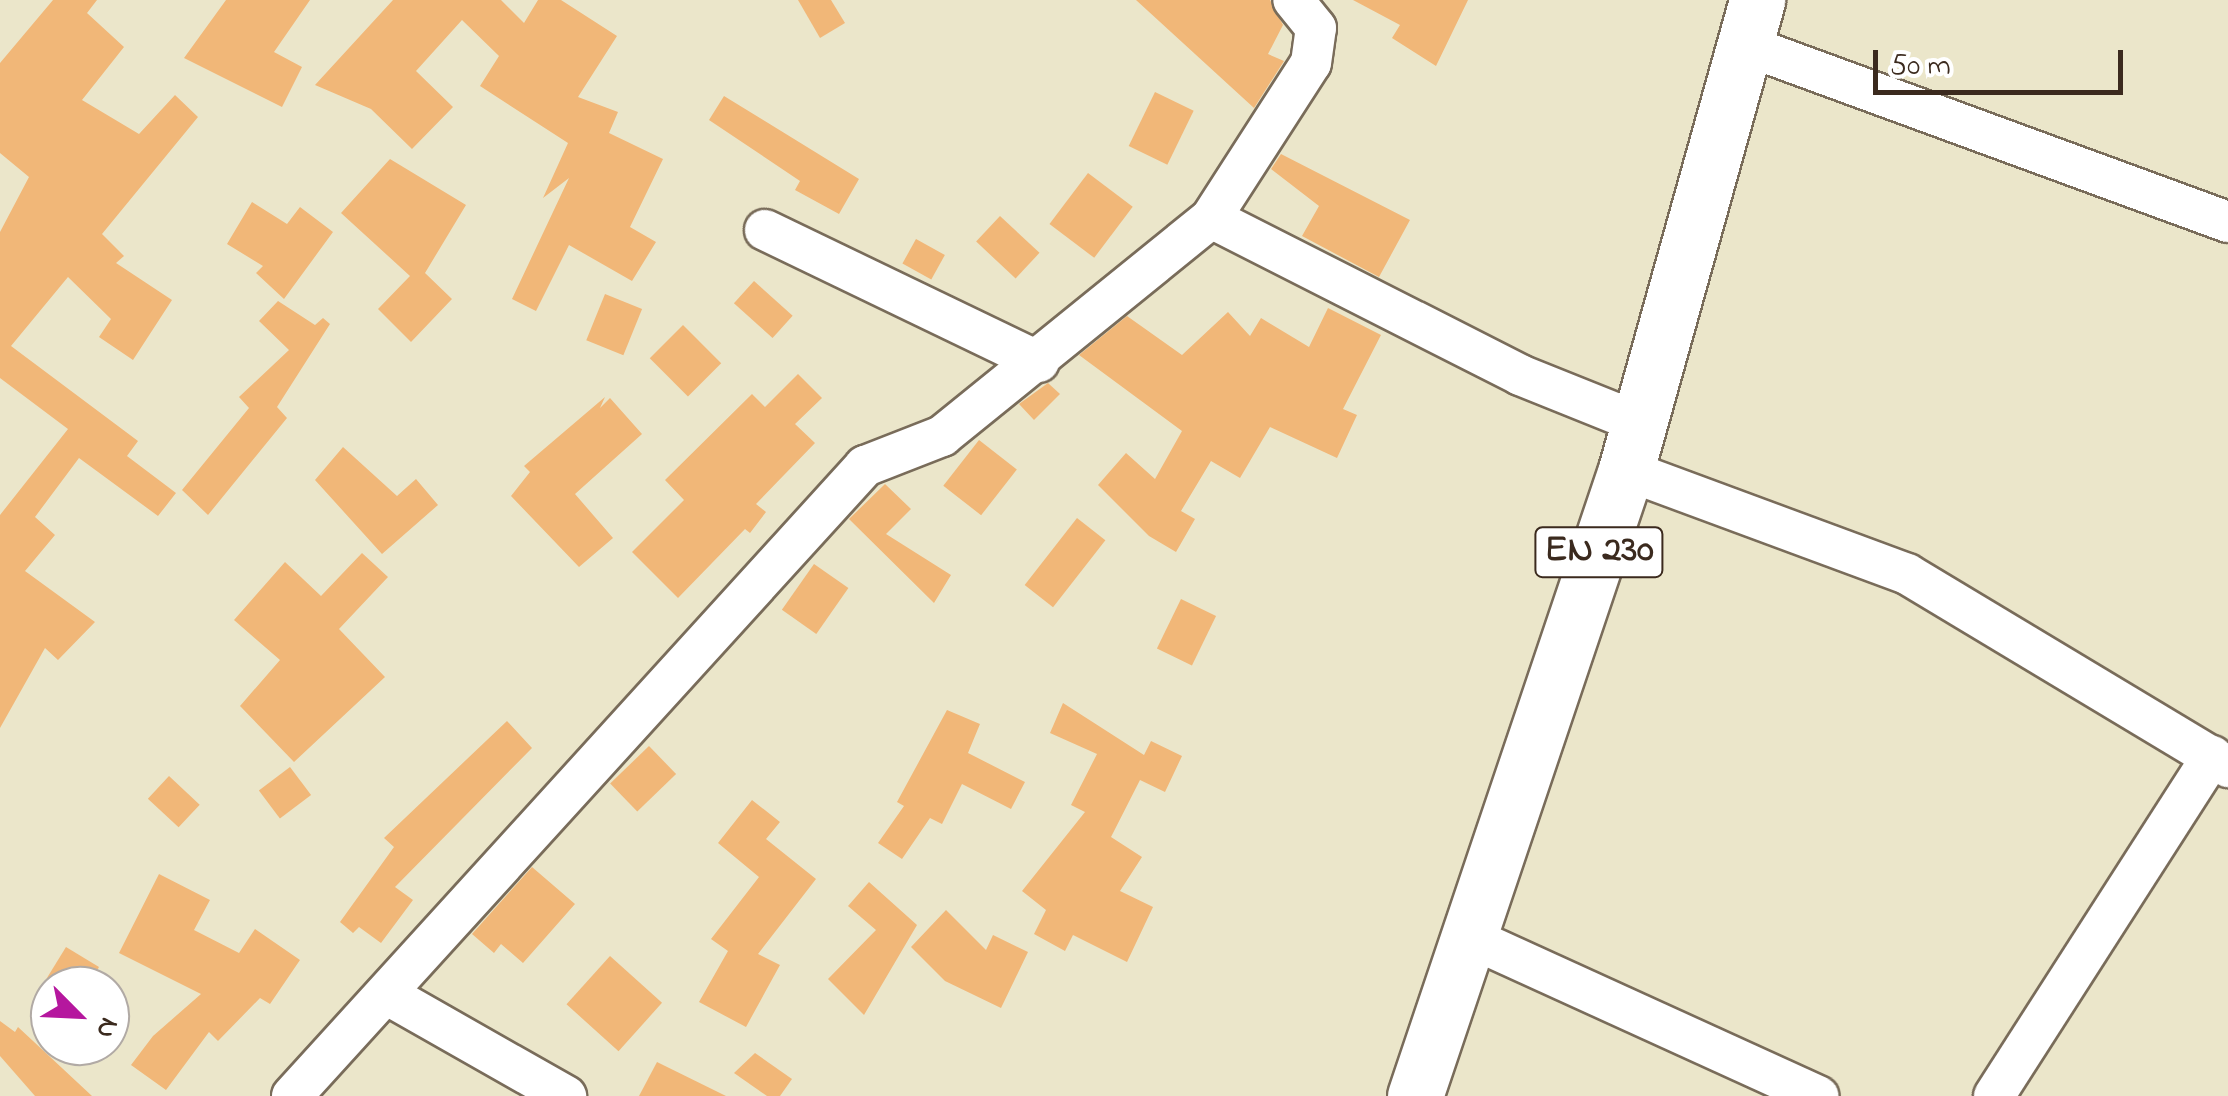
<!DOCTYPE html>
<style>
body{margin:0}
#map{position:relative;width:2228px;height:1096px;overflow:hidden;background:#ebe6ca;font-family:"Indie Flower",sans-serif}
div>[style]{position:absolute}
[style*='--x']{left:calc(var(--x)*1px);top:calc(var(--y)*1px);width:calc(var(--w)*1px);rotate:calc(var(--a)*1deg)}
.building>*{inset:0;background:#f1b778;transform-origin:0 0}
.roads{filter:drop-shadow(2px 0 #796c5a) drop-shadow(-2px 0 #796c5a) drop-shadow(0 2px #796c5a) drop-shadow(0 -2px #796c5a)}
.street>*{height:40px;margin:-20px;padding:0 20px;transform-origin:20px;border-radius:20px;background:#fff}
.primary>*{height:55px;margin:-27.5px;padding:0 27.5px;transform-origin:27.5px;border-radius:27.5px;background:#fff}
span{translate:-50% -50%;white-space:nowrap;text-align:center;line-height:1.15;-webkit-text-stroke:10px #fff;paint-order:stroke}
.shield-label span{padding:2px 8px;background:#fff;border:2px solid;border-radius:8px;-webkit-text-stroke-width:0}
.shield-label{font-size:38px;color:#3b2a1e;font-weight:700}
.north{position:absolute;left:30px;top:966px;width:100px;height:100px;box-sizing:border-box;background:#fff;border:2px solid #b1aaa5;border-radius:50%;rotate:114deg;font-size:28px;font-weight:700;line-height:40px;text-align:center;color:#3b2a1e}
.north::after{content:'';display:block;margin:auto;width:35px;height:45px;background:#b5179e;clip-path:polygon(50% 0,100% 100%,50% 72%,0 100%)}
.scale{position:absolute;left:1873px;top:50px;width:250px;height:45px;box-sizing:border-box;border:5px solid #3b2a1e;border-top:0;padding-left:12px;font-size:30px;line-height:35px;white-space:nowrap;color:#3b2a1e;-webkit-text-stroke:8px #fff;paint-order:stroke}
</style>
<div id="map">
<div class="building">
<div style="clip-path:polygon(53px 0,97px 0,87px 13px,124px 47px,82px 100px,139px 134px,175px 95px,198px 117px,102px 234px,124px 256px,116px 263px,172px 300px,133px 360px,99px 337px,111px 319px,68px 277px,11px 346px,138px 441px,127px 456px,176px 493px,158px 516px,79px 458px,35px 517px,55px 535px,25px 571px,95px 622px,58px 660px,45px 648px,0 728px,0 515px,68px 429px,0 378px,0 232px,29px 177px,0 153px,0 63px)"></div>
<div style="clip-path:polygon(226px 0,310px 0,274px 52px,302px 67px,282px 107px,184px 58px)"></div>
<div style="clip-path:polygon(393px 0,501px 0,524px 23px,538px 0,561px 0,617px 36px,578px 97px,618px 112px,609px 133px,663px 159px,630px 227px,656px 242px,632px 281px,569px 245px,536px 311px,512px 299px,569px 178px,543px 198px,568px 143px,480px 86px,499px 56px,462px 20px,416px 71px,453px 107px,412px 149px,371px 109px,315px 85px)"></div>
<div style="clip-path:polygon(798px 0,831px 0,845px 23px,820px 38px)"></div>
<div style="clip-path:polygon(1136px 0,1270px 0,1283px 25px,1268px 54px,1284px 61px,1254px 108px)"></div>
<div style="clip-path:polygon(1353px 0,1468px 0,1436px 66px,1392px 38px,1400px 25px)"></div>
<div style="left:1155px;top:92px;width:43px;height:60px;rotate:26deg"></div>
<div style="clip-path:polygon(724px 96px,859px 179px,839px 214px,795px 190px,800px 181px,709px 120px)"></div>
<div style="clip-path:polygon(1281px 154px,1410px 220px,1379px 277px,1302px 236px,1319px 206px,1271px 169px)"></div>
<div style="clip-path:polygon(390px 159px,466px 205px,425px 273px,452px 299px,411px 342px,378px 309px,410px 276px,341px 213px)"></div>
<div style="left:1088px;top:173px;width:56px;height:64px;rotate:37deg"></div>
<div style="clip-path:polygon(252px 202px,287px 224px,300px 207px,333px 232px,284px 299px,256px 273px,263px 266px,227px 244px)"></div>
<div style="left:1000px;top:216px;width:54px;height:35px;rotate:43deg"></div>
<div style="left:916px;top:239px;width:33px;height:28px;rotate:29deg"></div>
<div style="left:754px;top:281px;width:52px;height:30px;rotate:42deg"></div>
<div style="left:605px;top:294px;width:40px;height:50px;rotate:22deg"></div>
<div style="clip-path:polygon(278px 301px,315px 325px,323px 318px,330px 324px,277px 407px,287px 418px,208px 515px,182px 490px,249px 408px,239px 397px,289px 350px,259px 321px)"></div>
<div style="clip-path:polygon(1328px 308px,1381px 335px,1343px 409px,1357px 415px,1337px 458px,1270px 427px,1240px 478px,1211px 461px,1181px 511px,1195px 519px,1176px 552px,1149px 536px,1098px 485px,1126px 453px,1155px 479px,1182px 431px,1079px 355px,1127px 316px,1182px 355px,1228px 312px,1250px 336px,1261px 318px,1309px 347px)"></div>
<div style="left:683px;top:325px;width:54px;height:47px;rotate:45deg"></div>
<div style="clip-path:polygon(798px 374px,822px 398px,795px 424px,815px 443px,756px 504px,766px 512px,750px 533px,745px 529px,678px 598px,632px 552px,684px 500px,665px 480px,752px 394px,765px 407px)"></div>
<div style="clip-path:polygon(1048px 383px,1060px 394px,1034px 420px,1019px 404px)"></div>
<div style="clip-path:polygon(605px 397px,600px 408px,610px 398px,642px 434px,575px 494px,613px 538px,579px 567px,511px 496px,530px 472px,524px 466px)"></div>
<div style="left:979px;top:440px;width:48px;height:58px;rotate:38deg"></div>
<div style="clip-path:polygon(343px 447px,397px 496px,416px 479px,438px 505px,382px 554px,315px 480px)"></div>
<div style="clip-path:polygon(885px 484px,911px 509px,886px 534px,951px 575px,934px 603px,849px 519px)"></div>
<div style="left:1077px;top:518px;width:36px;height:85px;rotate:38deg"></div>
<div style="clip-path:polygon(362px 553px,388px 577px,339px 629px,385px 677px,294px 762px,240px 706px,280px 660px,234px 620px,285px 562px,321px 596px)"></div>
<div style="left:814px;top:564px;width:42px;height:56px;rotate:35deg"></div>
<div style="left:1181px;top:599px;width:39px;height:55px;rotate:26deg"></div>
<div style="clip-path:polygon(1063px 703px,1144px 755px,1151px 741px,1182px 756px,1165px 792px,1140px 780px,1111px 837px,1142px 857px,1120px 891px,1153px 907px,1127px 962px,1073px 935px,1065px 951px,1034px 934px,1046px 910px,1022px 891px,1085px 812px,1071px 805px,1097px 754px,1050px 733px)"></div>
<div style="clip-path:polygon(947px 710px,980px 724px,968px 753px,1025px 782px,1011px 809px,962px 784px,942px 824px,930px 818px,902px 859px,878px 843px,904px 806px,897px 802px)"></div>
<div style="clip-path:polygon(507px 721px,532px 748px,395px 887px,413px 900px,381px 943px,359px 927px,353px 933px,340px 922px,394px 847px,384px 838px)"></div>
<div style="left:649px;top:746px;width:39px;height:54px;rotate:46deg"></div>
<div style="left:290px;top:767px;width:35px;height:39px;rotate:53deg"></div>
<div style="left:169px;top:776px;width:42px;height:31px;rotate:43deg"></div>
<div style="clip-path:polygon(752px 800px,780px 822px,766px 839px,816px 879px,758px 954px,780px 965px,746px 1027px,699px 1002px,728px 951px,711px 939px,759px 877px,718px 843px)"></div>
<div style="clip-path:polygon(532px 867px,575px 904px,523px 963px,501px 944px,494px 953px,472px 934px)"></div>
<div style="clip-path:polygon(159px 874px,210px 900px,194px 930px,239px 953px,255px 929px,300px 960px,270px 1004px,260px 998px,218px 1041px,209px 1032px,166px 1090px,131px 1065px,153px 1036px,201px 994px,119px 953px)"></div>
<div style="clip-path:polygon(869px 882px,917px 925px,864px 1015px,828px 979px,876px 930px,848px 906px)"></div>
<div style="clip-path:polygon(946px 910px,986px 950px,993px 935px,1028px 952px,1001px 1008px,945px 981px,911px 947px)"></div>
<div style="clip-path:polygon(66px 947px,99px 967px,88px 986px,42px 986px)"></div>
<div style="left:610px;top:956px;width:70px;height:65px;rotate:42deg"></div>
<div style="clip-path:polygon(0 1021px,15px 1032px,18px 1027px,92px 1096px,35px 1096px,0 1056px)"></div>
<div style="clip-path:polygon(755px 1053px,792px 1079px,780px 1096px,767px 1096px,734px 1073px)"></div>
<div style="clip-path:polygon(657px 1062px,726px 1096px,639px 1096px)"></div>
</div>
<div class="roads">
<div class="street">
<div style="--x:1745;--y:45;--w:514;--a:20.13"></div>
<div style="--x:1211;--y:218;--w:184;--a:-57.2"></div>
<div style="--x:1311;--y:63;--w:35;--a:-82"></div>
<div style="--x:1316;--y:28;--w:36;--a:-129"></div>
<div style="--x:765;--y:230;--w:304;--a:25.7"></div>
<div style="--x:1626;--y:470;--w:300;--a:20.3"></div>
<div style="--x:1907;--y:574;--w:375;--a:31"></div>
<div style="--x:1469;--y:937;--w:384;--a:24.5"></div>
<div style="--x:388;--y:995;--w:205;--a:29.6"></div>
<div style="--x:292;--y:1096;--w:852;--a:-47.71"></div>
<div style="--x:865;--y:466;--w:83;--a:-21.3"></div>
<div style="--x:942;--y:436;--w:346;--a:-39"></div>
<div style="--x:1211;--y:218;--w:347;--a:26.9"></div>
<div style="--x:1520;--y:375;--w:126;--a:21.9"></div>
<div style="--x:1994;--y:1096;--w:404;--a:-57.3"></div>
</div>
<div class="primary">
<div style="--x:1415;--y:1096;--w:661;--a:-71.37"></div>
<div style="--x:1626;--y:470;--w:488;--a:-74.4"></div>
</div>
</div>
<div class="shield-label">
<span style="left:1599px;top:552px">EN 230</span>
</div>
<div class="north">N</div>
<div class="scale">50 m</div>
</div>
